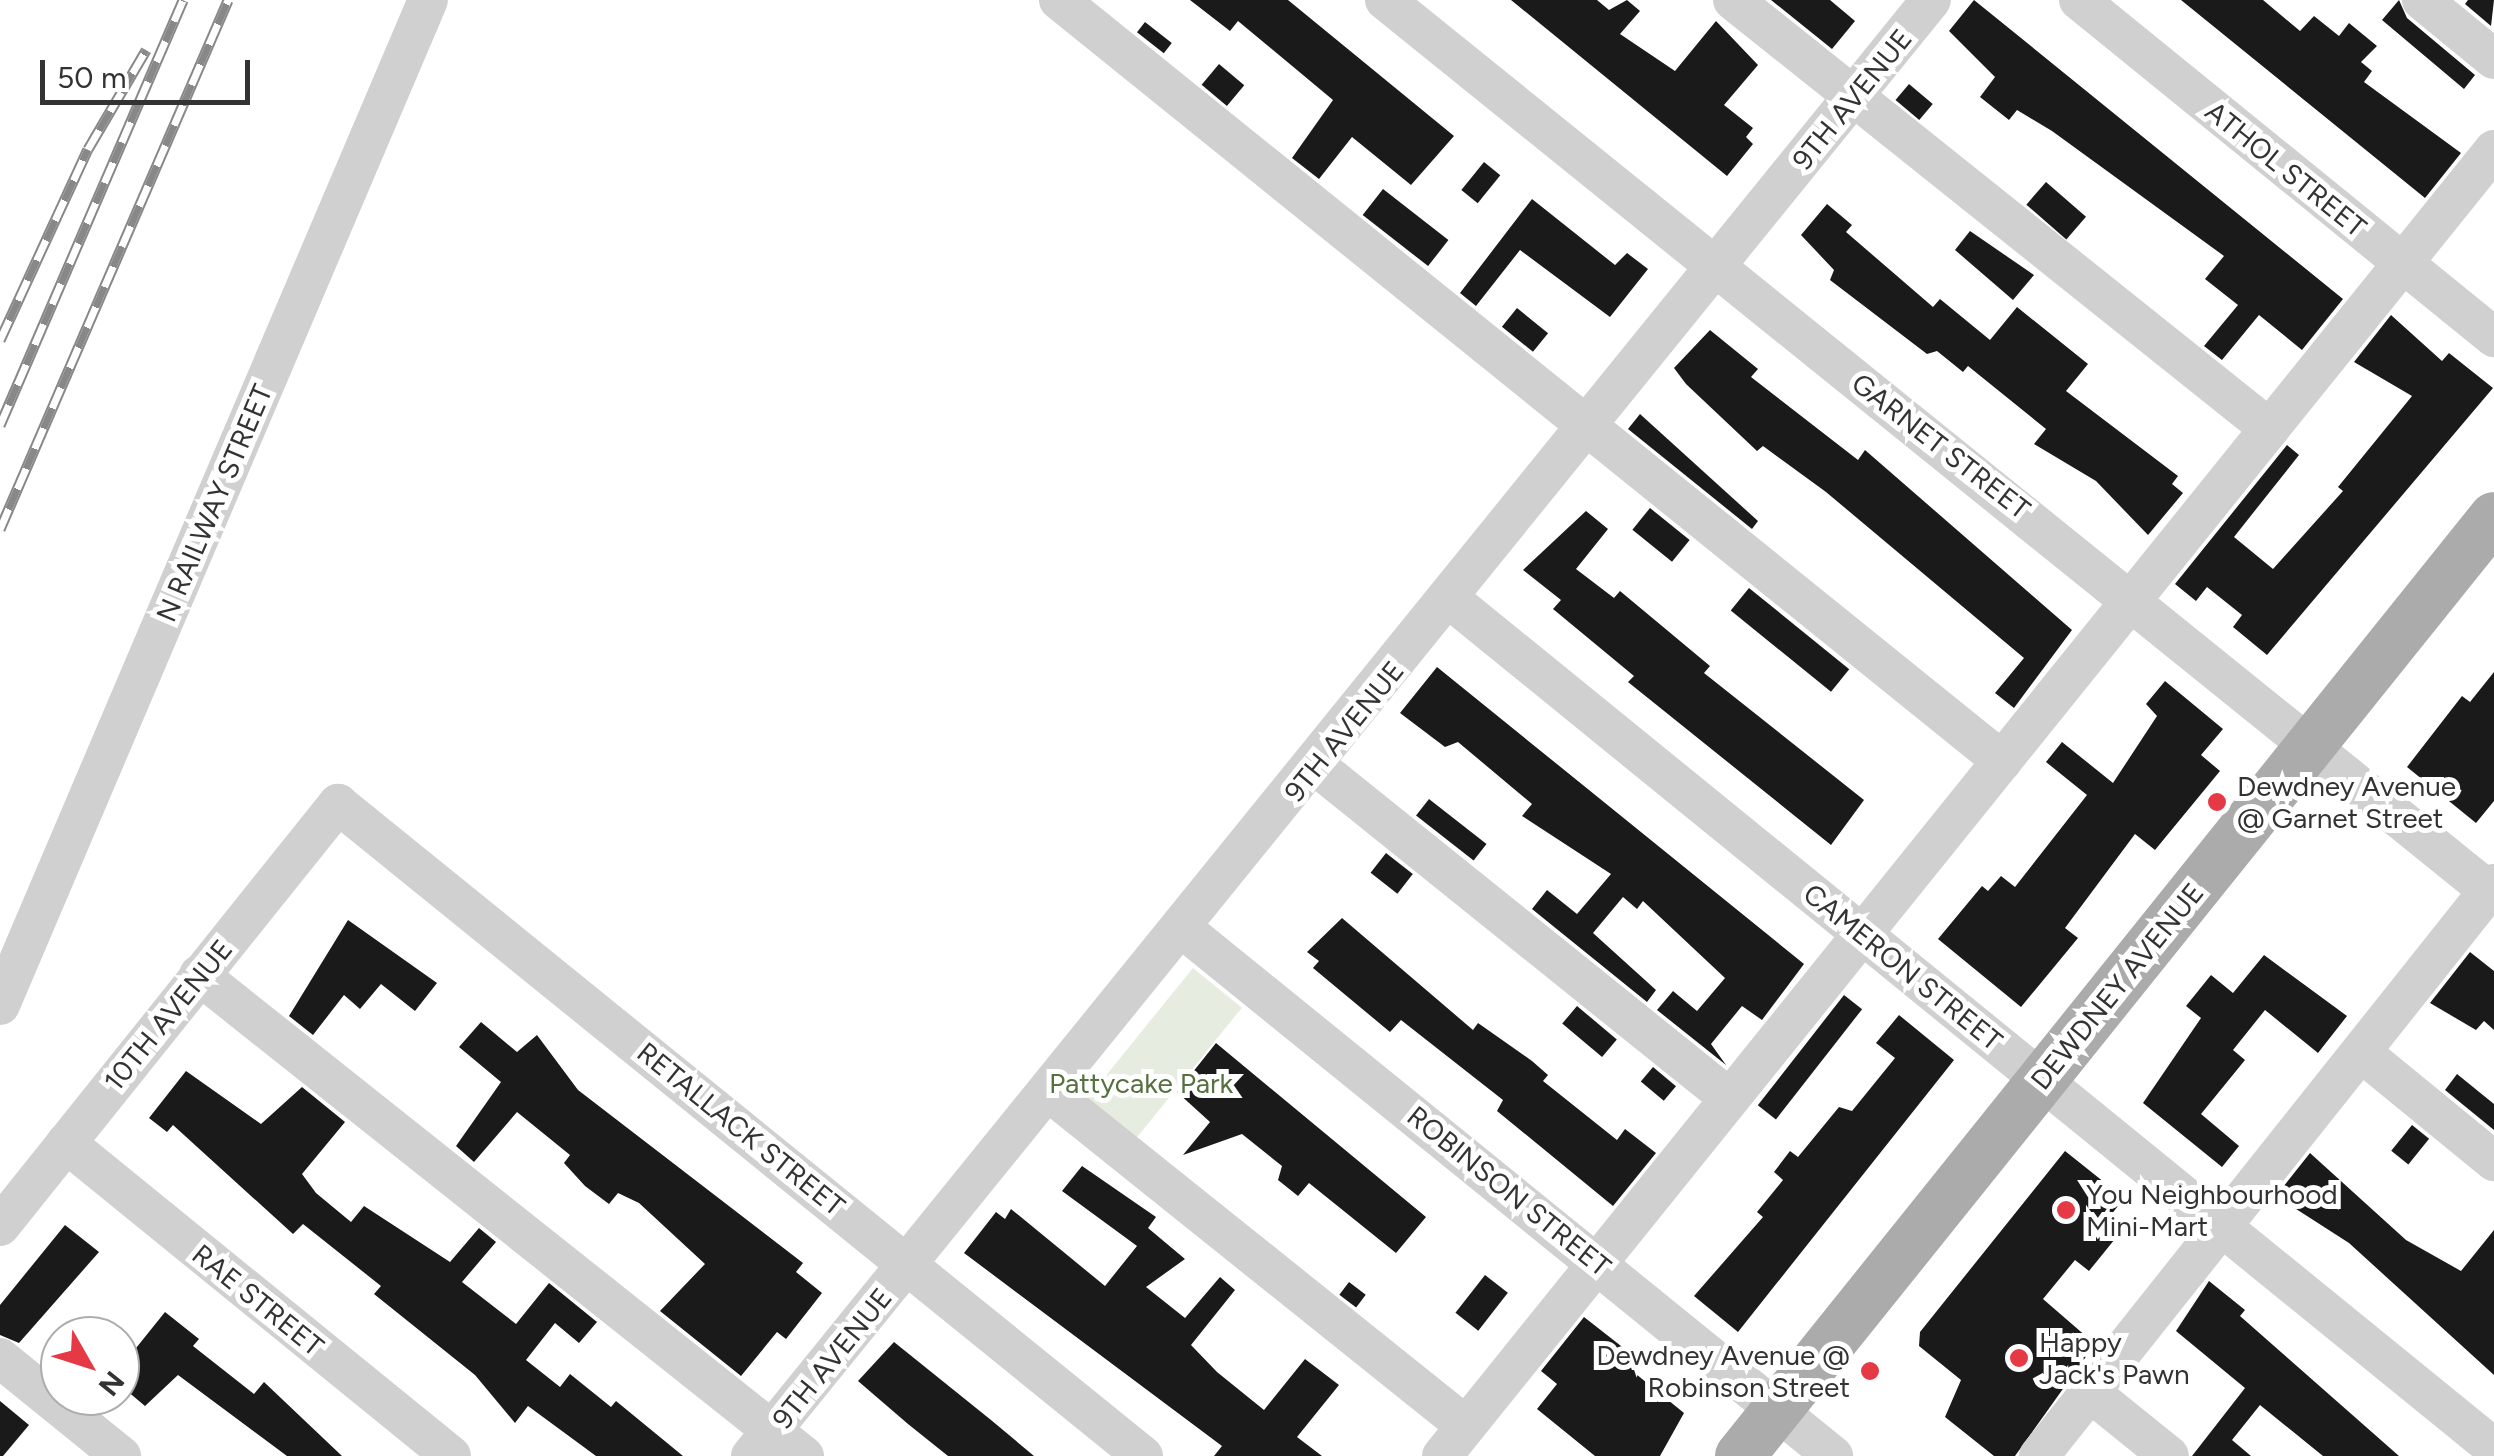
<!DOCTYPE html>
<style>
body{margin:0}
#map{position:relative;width:2494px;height:1456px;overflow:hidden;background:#fff;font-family:Figtree,sans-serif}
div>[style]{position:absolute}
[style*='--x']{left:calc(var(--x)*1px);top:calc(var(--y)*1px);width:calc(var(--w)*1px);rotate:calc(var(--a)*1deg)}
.green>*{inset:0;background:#e6ecdf;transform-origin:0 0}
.building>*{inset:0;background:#1a1a1a;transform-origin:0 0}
.minor>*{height:40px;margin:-20px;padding:0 20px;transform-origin:20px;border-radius:20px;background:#d0d0d0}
.major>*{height:50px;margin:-25px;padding:0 25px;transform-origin:25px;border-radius:25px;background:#ababab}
.rail>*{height:11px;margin-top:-5.5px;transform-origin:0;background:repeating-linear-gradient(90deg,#fff 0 22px,#888 0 44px);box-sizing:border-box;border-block:2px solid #888}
.dots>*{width:28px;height:28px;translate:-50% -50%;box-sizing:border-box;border:5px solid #fff;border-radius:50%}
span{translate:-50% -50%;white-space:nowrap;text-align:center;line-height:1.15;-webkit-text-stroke:10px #fff;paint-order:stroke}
.street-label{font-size:28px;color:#333}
.poi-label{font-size:28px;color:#333}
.left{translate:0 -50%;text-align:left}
.right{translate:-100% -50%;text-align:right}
.park-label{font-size:28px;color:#56703f}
.north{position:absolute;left:40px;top:1316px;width:100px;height:100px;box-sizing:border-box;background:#fff;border:2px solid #adadad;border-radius:50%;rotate:129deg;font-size:28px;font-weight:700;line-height:40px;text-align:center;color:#333}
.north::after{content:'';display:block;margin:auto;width:35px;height:45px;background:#e63946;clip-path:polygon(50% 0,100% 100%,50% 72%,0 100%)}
.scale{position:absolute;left:40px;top:60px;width:210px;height:45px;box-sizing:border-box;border:5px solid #333;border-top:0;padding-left:12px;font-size:30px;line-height:35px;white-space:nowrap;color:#333;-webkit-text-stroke:8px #fff;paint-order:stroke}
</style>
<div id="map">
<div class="green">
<div style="left:1193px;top:968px;width:63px;height:171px;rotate:39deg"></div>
</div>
<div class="building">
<div style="clip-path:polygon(1190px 0,1288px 0,1454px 136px,1411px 185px,1352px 137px,1319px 179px,1292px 158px,1333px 100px,1238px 21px,1230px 31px)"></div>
<div style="clip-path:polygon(1511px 0,1597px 0,1609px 10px,1627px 0,1640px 11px,1620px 34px,1675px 71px,1716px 21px,1758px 65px,1724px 105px,1753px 128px,1746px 137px,1753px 144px,1727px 176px)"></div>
<div style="clip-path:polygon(1771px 0,1830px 0,1855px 21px,1832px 49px)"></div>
<div style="clip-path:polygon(1974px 0,2343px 299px,2302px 350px,2259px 315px,2222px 360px,2204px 346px,2238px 305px,2205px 279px,2224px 256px,2052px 131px,2017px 110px,2009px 120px,1980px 97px,1995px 77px,1949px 31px)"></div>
<div style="clip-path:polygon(2181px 0,2263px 0,2300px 31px,2314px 16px,2339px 36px,2349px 23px,2377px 46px,2361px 62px,2372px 71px,2364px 82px,2461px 153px,2425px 198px)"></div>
<div style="clip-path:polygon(2399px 0,2407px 18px,2475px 75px,2464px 89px,2382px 20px)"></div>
<div style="clip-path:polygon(2468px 0,2494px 0,2491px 26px,2465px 4px)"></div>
<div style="left:1145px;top:22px;width:34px;height:13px;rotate:38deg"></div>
<div style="left:1219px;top:64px;width:33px;height:27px;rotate:40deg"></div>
<div style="left:1909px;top:84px;width:31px;height:21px;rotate:40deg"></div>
<div style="left:1484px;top:162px;width:21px;height:36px;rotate:39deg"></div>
<div style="left:2046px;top:182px;width:53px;height:30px;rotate:41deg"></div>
<div style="left:1383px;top:189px;width:83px;height:33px;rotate:38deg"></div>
<div style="clip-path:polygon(1532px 199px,1615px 265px,1627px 253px,1648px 269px,1610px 317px,1520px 250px,1476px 306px,1460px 293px)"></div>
<div style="clip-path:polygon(1827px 204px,1852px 225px,1846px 232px,1933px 307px,1940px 299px,1990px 340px,2017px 307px,2088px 364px,2066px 391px,2178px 476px,2172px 484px,2183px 493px,2148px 535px,2096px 481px,2034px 444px,2046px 429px,1968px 366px,1963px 372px,1937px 351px,1927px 354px,1830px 280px,1834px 270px,1801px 235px)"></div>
<div style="clip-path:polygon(1970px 231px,2034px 275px,2013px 300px,1955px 250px)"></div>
<div style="left:1517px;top:308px;width:40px;height:24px;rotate:39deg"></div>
<div style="clip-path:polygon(2391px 315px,2442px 361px,2449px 353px,2493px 388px,2267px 655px,2233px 627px,2242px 615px,2207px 587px,2196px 601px,2175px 584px,2287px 445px,2299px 455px,2234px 537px,2273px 569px,2343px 491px,2338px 487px,2412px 396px,2354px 362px)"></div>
<div style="clip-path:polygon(1710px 330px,1758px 369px,1751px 377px,1858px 460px,1865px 450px,2072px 630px,2014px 708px,1995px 693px,2024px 658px,1826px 492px,1763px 446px,1757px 451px,1686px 384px,1674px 368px)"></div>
<div style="clip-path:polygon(1640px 414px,1758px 521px,1752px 529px,1628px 429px)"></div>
<div style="left:1650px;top:508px;width:51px;height:28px;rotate:39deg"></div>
<div style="clip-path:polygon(1586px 511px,1608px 529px,1576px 569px,1614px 598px,1620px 591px,1710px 666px,1704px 673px,1864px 800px,1831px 845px,1628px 682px,1634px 676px,1553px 609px,1561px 600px,1523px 570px)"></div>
<div style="left:1749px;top:588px;width:129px;height:29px;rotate:39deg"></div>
<div style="clip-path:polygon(1437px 667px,1804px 964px,1762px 1020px,1742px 1006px,1711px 1044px,1726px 1065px,1657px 1010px,1673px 991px,1697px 1011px,1725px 978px,1643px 901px,1637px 909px,1623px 897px,1593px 933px,1656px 990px,1647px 1002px,1532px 909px,1547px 890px,1577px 914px,1611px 874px,1522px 816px,1532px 804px,1458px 742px,1445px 747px,1400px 713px)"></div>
<div style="clip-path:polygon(2494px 672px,2494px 801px,2476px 823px,2407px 767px,2462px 696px,2470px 702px)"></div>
<div style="clip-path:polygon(2165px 681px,2223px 729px,2201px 755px,2220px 771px,2155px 850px,2135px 834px,2065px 928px,2078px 938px,2021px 1007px,1938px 939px,1982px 886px,1988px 891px,2001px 876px,2015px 887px,2087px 795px,2046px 762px,2062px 742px,2113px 783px,2157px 716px,2146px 704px)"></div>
<div style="left:1429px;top:799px;width:73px;height:21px;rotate:38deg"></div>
<div style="left:1386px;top:853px;width:34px;height:25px;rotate:38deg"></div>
<div style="clip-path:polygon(1342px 918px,1473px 1030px,1478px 1023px,1532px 1061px,1548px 1075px,1543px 1081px,1617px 1140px,1625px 1129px,1656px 1153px,1613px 1206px,1497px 1111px,1503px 1100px,1466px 1071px,1401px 1020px,1390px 1032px,1313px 968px,1319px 961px,1307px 952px)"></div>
<div style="clip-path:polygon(348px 920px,437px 983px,415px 1011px,381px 984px,360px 1009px,344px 995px,313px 1035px,289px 1016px)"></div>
<div style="clip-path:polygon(2470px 952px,2494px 971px,2494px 1030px,2484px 1021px,2476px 1030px,2430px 1003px)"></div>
<div style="clip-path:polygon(2264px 955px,2347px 1016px,2318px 1053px,2265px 1010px,2233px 1050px,2245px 1060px,2201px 1114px,2239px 1146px,2222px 1167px,2143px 1103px,2201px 1018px,2186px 1006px,2211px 975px,2233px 993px)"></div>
<div style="left:1844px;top:995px;width:23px;height:140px;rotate:38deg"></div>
<div style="left:1577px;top:1006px;width:52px;height:23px;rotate:40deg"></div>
<div style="clip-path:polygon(1899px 1015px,1954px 1060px,1738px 1332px,1694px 1296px,1763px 1217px,1757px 1212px,1783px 1180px,1774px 1172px,1790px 1151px,1798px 1157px,1839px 1107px,1852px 1111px,1895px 1058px,1876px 1043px)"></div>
<div style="clip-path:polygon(481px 1022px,517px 1052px,537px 1035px,578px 1090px,803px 1263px,796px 1272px,822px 1293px,786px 1339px,777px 1332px,741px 1376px,660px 1311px,705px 1264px,639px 1203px,618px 1193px,609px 1204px,585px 1186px,564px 1163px,570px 1155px,517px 1112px,474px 1162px,456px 1146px,501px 1082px,459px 1047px)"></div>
<div style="clip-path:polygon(1216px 1043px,1426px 1217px,1396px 1253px,1309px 1183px,1298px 1196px,1278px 1180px,1282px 1166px,1242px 1134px,1183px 1155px,1210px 1122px,1177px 1092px)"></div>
<div style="left:1653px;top:1067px;width:30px;height:19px;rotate:40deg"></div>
<div style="clip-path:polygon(186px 1071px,261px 1124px,302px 1087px,345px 1122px,302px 1174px,316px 1193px,351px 1222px,364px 1206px,450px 1262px,479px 1228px,496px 1242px,462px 1282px,516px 1324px,549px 1283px,597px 1322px,579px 1343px,555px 1323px,526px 1360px,560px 1387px,570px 1374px,611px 1407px,616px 1401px,683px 1456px,596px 1456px,528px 1406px,515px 1423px,475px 1375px,374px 1294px,381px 1286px,303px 1224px,293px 1234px,173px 1125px,167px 1132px,149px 1118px)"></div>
<div style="clip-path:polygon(2457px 1074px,2494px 1104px,2494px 1130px,2445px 1090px)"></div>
<div style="left:2412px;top:1125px;width:22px;height:33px;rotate:39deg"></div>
<div style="clip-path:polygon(2065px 1151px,2124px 1198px,2108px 1219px,2119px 1234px,2089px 1271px,2075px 1260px,2043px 1299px,2095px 1344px,2015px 1456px,1994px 1456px,1945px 1417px,1961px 1380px,1919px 1346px,1920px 1332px)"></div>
<div style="clip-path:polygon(2310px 1153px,2406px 1240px,2461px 1271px,2494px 1230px,2494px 1375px,2349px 1243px,2276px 1196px)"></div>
<div style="clip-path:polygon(1082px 1166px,1156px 1217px,1148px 1228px,1185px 1259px,1146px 1287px,1185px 1318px,1220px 1277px,1235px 1290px,1191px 1345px,1217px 1372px,1264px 1410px,1305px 1359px,1339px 1385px,1297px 1437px,1322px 1456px,1214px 1456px,1222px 1446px,964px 1253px,996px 1212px,1005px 1219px,1011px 1209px,1105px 1286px,1137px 1246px,1062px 1191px)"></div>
<div style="clip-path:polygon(65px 1225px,99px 1252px,19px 1343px,0 1335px,0 1305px)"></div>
<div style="left:1485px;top:1275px;width:29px;height:48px;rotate:38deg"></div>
<div style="clip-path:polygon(2209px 1281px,2245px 1310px,2240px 1316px,2399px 1456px,2323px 1456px,2260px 1405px,2232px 1440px,2251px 1456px,2192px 1456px,2245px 1388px,2176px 1331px)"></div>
<div style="left:1349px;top:1282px;width:21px;height:16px;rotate:37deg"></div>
<div style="clip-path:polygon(165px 1312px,199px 1339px,193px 1346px,254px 1394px,264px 1382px,342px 1456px,287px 1456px,178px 1375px,145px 1406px,120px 1385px,120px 1368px)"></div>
<div style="clip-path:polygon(1584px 1317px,1644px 1364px,1636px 1374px,1684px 1413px,1660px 1456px,1595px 1456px,1537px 1409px,1557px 1384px,1541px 1371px)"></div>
<div style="clip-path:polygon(894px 1342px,991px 1420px,1034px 1456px,948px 1456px,908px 1424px,858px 1381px)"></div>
<div style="clip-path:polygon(0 1401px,29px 1425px,3px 1456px,0 1456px)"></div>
</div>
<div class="minor">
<div style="--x:1059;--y:0;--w:1212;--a:38.9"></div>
<div style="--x:1385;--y:0;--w:1425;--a:38.9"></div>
<div style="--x:1733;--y:0;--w:687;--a:38.62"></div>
<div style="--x:2079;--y:0;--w:535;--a:39.08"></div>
<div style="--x:2422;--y:0;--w:93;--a:39.3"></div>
<div style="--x:1451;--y:600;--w:1344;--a:39.11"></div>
<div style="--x:1316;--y:766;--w:530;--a:38.79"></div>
<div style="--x:1183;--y:929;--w:837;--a:39.03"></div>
<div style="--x:199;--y:975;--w:773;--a:38.49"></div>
<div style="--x:0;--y:1005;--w:1092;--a:-66.93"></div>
<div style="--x:2362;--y:1053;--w:171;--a:39.3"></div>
<div style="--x:1049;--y:1092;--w:534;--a:38.69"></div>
<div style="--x:66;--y:1143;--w:496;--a:39.1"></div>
<div style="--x:0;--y:1226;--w:541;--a:-51.31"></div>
<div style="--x:338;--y:804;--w:1036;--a:39.01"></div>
<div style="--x:0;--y:1358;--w:156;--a:39"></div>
<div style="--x:2091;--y:1393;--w:100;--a:38.9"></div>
<div style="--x:751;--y:1456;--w:1874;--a:-50.98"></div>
<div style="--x:1442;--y:1456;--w:1677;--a:-51.15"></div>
<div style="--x:2039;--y:1456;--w:731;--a:-51.5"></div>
</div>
<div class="major">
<div style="--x:1740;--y:1456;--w:1204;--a:-51.24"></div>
</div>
<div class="rail">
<div style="--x:0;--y:340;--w:210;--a:-65.3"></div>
<div style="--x:88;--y:149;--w:115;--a:-59.6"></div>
<div style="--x:0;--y:425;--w:463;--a:-66.7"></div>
<div style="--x:0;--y:529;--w:576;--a:-66.68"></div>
</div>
<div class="dots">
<div style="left:2217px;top:802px;background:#e63946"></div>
<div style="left:2066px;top:1210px;background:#e63946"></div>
<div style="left:2019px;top:1358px;background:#e63946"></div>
<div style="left:1870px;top:1371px;background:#e63946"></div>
</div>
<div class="street-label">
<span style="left:1852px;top:99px;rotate:-51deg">9TH AVENUE</span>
<span style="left:2286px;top:169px;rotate:39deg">ATHOL STREET</span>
<span style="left:1941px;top:446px;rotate:38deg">GARNET STREET</span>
<span style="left:214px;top:503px;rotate:-67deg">N RAILWAY STREET</span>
<span style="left:1344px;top:731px;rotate:-51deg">9TH AVENUE</span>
<span style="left:1903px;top:967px;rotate:39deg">CAMERON STREET</span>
<span style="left:2117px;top:986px;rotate:-51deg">DEWDNEY AVENUE</span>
<span style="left:168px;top:1015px;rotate:-51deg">10TH AVENUE</span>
<span style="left:741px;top:1129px;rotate:39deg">RETALLACK STREET</span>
<span style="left:1509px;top:1191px;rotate:39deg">ROBINSON STREET</span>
<span style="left:258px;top:1300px;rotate:39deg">RAE STREET</span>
<span style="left:832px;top:1358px;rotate:-51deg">9TH AVENUE</span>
</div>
<div class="poi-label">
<span class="left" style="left:2237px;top:802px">Dewdney Avenue<br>@ Garnet Street</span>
<span class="left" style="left:2086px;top:1210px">You Neighbourhood<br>Mini-Mart</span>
<span class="left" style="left:2039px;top:1358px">Happy<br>Jack's Pawn</span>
<span class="right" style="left:1850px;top:1371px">Dewdney Avenue @<br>Robinson Street</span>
</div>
<div class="park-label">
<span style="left:1141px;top:1083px">Pattycake Park</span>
</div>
<div class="north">N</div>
<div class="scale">50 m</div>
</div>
